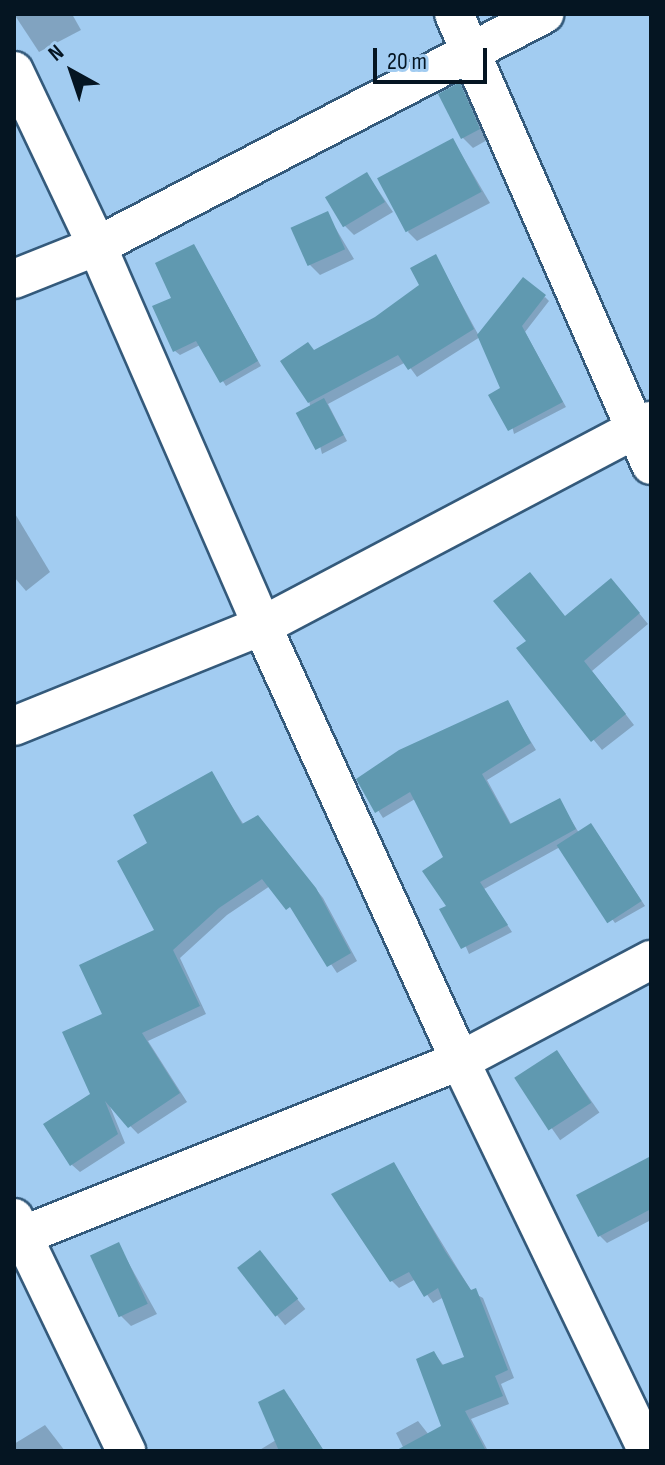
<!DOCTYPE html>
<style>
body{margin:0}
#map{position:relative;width:665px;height:1465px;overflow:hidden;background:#a2ccf1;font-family:"Sofia Sans Condensed",sans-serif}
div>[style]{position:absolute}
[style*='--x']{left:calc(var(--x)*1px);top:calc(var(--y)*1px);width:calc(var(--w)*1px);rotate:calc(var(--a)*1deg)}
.shadow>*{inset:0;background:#0003;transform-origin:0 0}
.building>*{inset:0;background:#6099b0;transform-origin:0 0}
.roads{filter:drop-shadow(2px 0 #345a7b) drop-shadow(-2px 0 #345a7b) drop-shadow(0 2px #345a7b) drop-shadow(0 -2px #345a7b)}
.minor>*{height:38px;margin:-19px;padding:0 19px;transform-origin:19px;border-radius:19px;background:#fff}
span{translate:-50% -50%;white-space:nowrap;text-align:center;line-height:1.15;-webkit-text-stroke:6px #a2ccf1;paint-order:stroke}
.frame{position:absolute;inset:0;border:16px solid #051522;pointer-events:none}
.north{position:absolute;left:32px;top:32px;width:80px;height:80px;-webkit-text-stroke:6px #a2ccf1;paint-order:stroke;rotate:320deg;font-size:22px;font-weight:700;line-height:32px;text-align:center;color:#051522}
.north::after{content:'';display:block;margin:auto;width:28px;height:36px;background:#051522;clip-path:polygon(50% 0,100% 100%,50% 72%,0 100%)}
.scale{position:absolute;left:373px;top:48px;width:114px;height:36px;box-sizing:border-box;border:4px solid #051522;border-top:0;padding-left:10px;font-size:24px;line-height:28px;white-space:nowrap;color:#051522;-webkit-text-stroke:6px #a2ccf1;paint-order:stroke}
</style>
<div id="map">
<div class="shadow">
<div style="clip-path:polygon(14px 14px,72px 14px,81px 30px,39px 52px)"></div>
<div style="clip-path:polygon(460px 85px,489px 139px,473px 148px,463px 138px)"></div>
<div style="clip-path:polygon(453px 140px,490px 203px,417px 241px,408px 232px)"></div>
<div style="clip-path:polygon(367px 174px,393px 212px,354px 235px,344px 225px)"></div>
<div style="clip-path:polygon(327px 214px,354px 259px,320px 275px,310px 265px)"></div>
<div style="clip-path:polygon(194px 246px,261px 366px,226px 386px,200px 345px,180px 355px,175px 351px)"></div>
<div style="clip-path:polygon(436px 257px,479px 336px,545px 297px,549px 301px,525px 332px,566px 407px,514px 434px,503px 389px,480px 337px,417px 377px,406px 362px,328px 404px,347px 441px,322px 454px,309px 401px,315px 352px,376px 319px,421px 286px)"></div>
<div style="clip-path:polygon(14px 512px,50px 572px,26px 591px,14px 577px)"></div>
<div style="clip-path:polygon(620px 590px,648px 624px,592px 671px,634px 725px,602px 750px,519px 649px)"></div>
<div style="clip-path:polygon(507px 702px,536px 750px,487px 780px,512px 826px,559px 800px,579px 833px,595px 830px,645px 906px,615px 923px,560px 847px,484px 889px,512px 932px,469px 954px,449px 907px,446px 858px,415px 799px,383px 818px,359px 780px)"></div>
<div style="clip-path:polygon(211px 774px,244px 825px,266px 826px,323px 898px,357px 961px,337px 973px,298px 915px,270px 886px,227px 915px,180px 958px,206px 1014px,148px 1041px,187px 1102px,138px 1134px,109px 1104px,125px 1143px,80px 1172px,72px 1165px,92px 1095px,105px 1015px,157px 931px,150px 843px)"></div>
<div style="left:557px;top:1052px;width:74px;height:48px;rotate:55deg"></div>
<div style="clip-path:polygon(651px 1157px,651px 1220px,607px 1243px,600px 1236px)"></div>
<div style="clip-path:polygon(394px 1165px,472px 1292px,483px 1298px,514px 1378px,501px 1384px,509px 1404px,471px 1419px,488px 1451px,405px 1451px,396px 1433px,418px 1421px,429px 1435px,443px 1427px,434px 1353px,444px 1366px,467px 1358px,444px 1297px,433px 1303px,416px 1279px,399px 1288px,391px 1280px)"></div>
<div style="clip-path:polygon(118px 1244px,157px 1314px,131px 1326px,121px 1316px)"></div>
<div style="left:260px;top:1253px;width:72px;height:26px;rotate:51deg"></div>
<div style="clip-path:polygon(290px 1398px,324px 1451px,258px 1451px,276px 1440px)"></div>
<div style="clip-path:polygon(45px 1425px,65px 1451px,14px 1451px,14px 1444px)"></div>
</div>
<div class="building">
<div style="clip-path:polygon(460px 82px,480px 129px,461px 139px,438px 94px)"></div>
<div style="left:453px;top:138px;width:61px;height:86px;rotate:62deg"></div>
<div style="left:367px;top:172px;width:35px;height:49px;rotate:59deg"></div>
<div style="left:328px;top:211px;width:42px;height:41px;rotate:66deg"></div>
<div style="clip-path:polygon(194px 244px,258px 361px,220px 383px,196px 341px,173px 352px,152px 306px,171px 298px,155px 263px)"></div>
<div style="clip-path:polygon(436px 254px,474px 329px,408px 370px,398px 355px,308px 403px,280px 361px,308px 342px,314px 350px,375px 317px,419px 285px,410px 268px)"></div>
<div style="clip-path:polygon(523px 277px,546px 295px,522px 326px,563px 402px,508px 431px,488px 395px,500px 388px,477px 335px)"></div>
<div style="left:324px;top:398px;width:42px;height:32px;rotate:62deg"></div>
<div style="clip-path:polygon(530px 572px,565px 616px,611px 578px,640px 613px,584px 661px,626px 714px,591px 742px,516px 648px,526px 641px,493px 601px)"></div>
<div style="clip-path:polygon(508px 700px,531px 743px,482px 774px,510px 824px,560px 798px,576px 829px,480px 882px,508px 925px,461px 949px,439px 909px,446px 906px,422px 871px,443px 857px,410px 792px,375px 813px,356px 779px,399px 750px)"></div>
<div style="clip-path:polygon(212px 771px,242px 824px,258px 815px,316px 888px,351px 953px,327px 967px,290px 907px,286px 910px,262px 879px,219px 908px,173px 950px,200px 1006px,142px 1033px,180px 1093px,128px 1128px,105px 1101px,118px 1134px,70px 1166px,43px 1124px,90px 1094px,62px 1032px,102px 1014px,79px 965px,154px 930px,117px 861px,147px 843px,133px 815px)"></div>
<div style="left:591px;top:823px;width:93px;height:41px;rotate:57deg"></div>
<div style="left:557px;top:1050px;width:63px;height:51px;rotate:57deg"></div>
<div style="clip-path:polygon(651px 1156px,651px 1209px,598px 1237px,576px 1195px)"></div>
<div style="clip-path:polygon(394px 1162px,445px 1251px,471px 1290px,476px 1288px,508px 1370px,495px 1376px,503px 1396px,465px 1411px,486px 1451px,395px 1451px,441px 1426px,416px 1359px,434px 1351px,442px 1365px,464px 1357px,438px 1288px,424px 1297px,409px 1272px,390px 1282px,331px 1194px)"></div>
<div style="left:119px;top:1242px;width:68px;height:32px;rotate:65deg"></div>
<div style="left:260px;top:1250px;width:62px;height:29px;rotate:52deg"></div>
<div style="clip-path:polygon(284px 1389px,324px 1451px,279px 1451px,258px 1402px)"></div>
</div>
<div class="roads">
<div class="minor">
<div style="--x:454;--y:14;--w:492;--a:66.4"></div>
<div style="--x:14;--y:71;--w:194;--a:64.6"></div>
<div style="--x:97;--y:246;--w:414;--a:66.5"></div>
<div style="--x:262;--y:626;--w:478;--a:65.5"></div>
<div style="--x:460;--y:1061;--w:433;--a:64.3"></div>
<div style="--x:14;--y:279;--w:89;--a:-21.7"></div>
<div style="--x:97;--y:246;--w:504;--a:-27.43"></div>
<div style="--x:14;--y:726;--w:267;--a:-22"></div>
<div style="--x:262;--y:626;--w:440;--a:-27.8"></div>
<div style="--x:14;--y:1218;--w:259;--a:64.3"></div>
<div style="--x:14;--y:1239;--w:480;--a:-21.8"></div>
<div style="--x:460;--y:1061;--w:216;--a:-27.9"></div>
</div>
</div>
<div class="frame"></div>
<div class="north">N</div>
<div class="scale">20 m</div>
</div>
